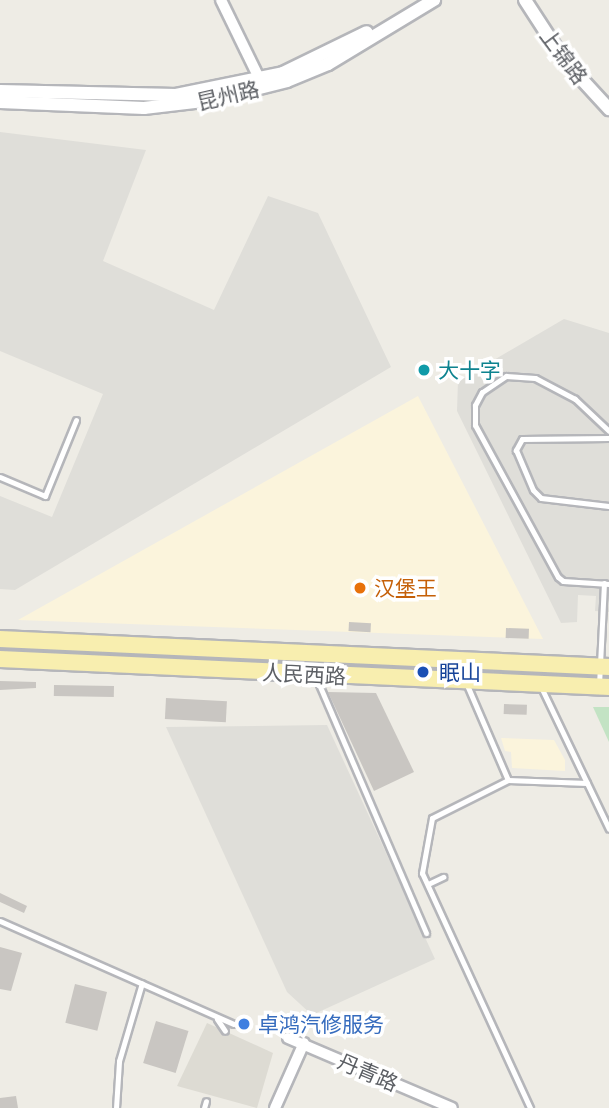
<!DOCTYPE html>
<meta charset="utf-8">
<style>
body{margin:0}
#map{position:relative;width:609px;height:1108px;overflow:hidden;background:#eeece5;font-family:Barlow,"Noto Sans SC",sans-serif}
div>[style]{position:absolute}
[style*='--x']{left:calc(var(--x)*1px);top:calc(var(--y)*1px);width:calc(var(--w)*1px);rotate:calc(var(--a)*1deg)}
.commercial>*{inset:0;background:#fbf4dc}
.industrial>*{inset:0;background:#dfded9}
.education>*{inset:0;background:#dddbd3}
.green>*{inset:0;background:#c3e3c4}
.building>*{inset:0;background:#c9c6c2;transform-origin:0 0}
.roads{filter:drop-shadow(2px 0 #b5b6ba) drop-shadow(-2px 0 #b5b6ba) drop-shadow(0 2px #b5b6ba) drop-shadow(0 -2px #b5b6ba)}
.service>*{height:5px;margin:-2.5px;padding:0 2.5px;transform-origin:2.5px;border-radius:2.5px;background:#fff}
.minor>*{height:10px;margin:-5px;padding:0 5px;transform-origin:5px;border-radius:5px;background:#fff}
.tertiary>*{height:12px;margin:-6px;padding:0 6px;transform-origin:6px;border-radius:6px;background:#fff}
.primary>*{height:16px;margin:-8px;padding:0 8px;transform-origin:8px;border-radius:8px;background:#f8eeaf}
.dots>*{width:19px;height:19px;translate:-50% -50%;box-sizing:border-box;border:4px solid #fff;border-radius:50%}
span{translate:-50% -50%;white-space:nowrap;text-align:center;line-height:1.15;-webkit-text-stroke:7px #fff;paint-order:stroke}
.street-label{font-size:21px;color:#5c5f64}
.culture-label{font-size:21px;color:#0d838f}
.left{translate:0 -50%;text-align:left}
.food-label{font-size:21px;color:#c56008}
.transit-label{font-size:21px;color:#164399}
.shop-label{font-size:21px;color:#366cbe}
</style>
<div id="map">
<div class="commercial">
<div style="clip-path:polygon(418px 396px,543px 639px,18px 620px)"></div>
<div style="clip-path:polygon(501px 738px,554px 740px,565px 760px,565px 771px,512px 768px,511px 752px,505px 751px)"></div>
</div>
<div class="industrial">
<div style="clip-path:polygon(0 132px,146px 150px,103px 261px,214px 310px,268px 196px,318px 213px,391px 367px,15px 590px,0 589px,0 496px,52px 517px,103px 394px,0 351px)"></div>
<div style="clip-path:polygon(564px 319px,609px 333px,609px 612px,595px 611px,596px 596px,578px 595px,577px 622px,561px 623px,457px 411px,458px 381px)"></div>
<div style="clip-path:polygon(327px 725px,435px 959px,312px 1015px,287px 992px,166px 727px)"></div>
</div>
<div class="education">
<div style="clip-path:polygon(207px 1023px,273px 1053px,257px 1108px,177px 1086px)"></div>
</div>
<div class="green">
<div style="clip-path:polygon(593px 707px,609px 707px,609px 742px)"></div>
</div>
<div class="building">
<div style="left:349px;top:622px;width:22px;height:9px;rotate:3deg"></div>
<div style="left:506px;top:628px;width:23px;height:10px;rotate:2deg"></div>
<div style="clip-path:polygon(0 681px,36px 682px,36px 688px,0 690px)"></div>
<div style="left:54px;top:685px;width:60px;height:11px;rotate:1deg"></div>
<div style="clip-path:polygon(328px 692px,376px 693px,414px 772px,374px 791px)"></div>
<div style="left:166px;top:698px;width:61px;height:21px;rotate:3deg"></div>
<div style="left:504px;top:704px;width:23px;height:10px;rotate:2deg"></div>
<div style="clip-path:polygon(0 893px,27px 906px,24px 913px,0 902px)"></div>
<div style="clip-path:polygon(0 947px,22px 953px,11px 991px,0 989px)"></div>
<div style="left:75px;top:984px;width:33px;height:40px;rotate:14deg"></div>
<div style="left:156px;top:1021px;width:34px;height:44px;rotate:17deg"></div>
<div style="clip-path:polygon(16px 1096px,18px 1108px,0 1108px,0 1098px)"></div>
</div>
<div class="roads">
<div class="service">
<div style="--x:609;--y:431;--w:47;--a:-136.7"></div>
<div style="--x:575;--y:399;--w:45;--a:-152.3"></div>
<div style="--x:535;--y:378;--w:29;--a:-176"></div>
<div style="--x:506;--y:376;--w:29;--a:146"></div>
<div style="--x:482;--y:392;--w:15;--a:118"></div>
<div style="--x:475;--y:405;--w:20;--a:90"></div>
<div style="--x:475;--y:425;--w:173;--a:61.4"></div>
<div style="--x:558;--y:577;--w:6;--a:39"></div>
<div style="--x:563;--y:581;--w:46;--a:3.7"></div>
<div style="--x:609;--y:438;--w:87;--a:179.3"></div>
<div style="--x:522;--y:439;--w:13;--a:119"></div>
<div style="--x:516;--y:450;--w:43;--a:67"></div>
<div style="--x:533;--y:490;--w:11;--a:45"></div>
<div style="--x:541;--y:498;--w:68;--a:6.7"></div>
<div style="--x:0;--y:477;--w:49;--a:22.9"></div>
<div style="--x:45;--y:496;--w:82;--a:-67.8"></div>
<div style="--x:315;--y:675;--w:281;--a:66.7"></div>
<div style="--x:467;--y:685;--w:103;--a:66.7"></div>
<div style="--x:508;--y:780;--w:79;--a:2.2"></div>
<div style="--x:599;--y:685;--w:102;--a:-87.2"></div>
<div style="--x:541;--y:687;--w:157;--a:64.4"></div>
<div style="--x:508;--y:780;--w:85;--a:153.4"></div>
<div style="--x:432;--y:818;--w:56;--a:100.3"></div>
<div style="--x:422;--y:873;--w:259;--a:65.3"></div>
<div style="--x:428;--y:884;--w:17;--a:-25"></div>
<div style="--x:0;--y:921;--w:255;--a:23.8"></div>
<div style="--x:217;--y:1019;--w:14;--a:56"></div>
<div style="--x:116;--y:1108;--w:47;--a:-86.3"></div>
<div style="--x:119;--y:1061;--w:81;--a:-73.6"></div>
<div style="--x:204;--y:1108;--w:7;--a:-74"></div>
</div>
<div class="minor">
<div style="--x:221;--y:0;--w:87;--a:64"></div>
<div style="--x:288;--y:1038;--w:178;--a:23.1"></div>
<div style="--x:275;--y:1108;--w:71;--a:-66"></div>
</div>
<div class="tertiary">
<div style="--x:525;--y:0;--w:72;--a:57"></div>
<div style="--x:564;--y:60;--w:67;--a:47.4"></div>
<div style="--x:0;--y:91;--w:176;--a:1.3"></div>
<div style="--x:176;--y:95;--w:109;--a:-11.6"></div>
<div style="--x:283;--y:73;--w:93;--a:-26"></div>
<div style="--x:0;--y:102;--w:144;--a:2.4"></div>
<div style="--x:144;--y:108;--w:68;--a:-6.7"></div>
<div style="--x:212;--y:100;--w:77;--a:-14.2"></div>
<div style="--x:287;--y:81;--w:44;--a:-22.5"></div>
<div style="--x:328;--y:64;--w:124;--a:-31.1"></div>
</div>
<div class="primary">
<div style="--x:0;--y:639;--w:610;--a:2.63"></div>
<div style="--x:0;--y:659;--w:610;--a:2.63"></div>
</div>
</div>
<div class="dots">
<div style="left:424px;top:370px;background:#0f9aa8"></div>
<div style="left:360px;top:588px;background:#e8710a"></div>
<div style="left:423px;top:672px;background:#1a4fb4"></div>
<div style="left:244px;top:1024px;background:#3f7fe0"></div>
</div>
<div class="street-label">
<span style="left:564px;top:56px;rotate:53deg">上锦路</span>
<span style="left:228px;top:95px;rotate:-13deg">昆州路</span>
<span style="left:304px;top:674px;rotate:3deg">人民西路</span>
<span style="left:368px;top:1072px;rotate:23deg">丹青路</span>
</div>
<div class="culture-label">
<span class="left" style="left:438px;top:370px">大十字</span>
</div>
<div class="food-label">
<span class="left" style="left:374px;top:588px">汉堡王</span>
</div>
<div class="transit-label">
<span class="left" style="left:439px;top:672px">眠山</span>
</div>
<div class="shop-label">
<span class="left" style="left:258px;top:1024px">卓鸿汽修服务</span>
</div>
</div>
